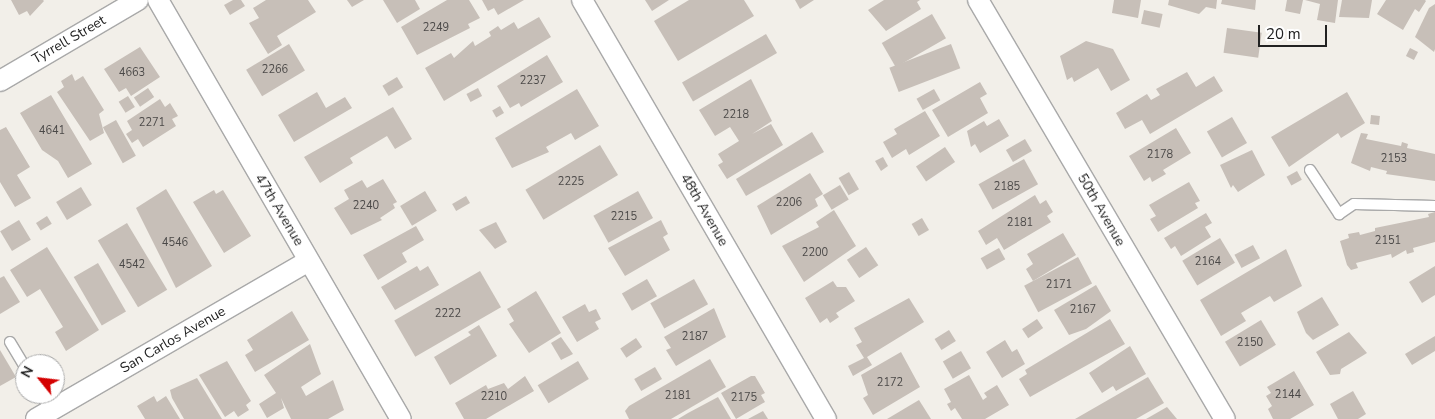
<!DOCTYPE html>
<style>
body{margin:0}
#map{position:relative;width:1435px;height:419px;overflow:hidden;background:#f2efe9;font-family:"Nunito Sans",sans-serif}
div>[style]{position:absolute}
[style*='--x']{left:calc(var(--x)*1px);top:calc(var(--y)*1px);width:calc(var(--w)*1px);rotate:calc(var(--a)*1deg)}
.building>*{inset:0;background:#c7bfb8;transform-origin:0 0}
.roads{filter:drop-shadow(1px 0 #a9a9a9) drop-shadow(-1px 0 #a9a9a9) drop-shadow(0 1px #a9a9a9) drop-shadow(0 -1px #a9a9a9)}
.service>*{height:10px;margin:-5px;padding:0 5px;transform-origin:5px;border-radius:5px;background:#fff}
.minor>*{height:20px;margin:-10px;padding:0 10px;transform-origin:10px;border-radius:10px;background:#fff}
span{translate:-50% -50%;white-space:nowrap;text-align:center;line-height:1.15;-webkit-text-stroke:4px #fff;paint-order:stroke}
.number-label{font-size:11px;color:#4b4948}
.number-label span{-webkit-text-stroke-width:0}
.street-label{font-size:14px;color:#222}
.north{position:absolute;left:15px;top:354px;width:50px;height:50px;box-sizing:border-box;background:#fff;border:1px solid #a7a7a7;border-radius:50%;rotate:299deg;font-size:14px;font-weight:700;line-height:20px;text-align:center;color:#222}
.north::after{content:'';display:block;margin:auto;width:18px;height:22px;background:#d40000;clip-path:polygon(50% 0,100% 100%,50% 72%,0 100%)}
.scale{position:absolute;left:1258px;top:25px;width:69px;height:22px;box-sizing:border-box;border:2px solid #222;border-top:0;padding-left:6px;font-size:15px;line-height:18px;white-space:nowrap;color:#222;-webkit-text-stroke:4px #fff;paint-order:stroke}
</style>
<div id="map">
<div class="building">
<div style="clip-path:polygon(5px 0,43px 0,44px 1px,30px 16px,27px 11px,19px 15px,11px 0)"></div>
<div style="clip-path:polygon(233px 0,241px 0,245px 6px,230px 15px,224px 5px)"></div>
<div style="clip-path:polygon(266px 0,308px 0,316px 12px,277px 36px,282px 45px,268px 54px,249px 23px,259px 18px,253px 8px)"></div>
<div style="clip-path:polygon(347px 0,364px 0,352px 7px)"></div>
<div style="clip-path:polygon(383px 0,415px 0,420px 9px,397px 23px)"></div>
<div style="clip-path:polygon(447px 0,469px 0,480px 18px,468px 24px,470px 28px,417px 55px,401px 27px)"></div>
<div style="clip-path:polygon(482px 0,524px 0,498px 15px,494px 8px,488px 11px)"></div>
<div style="clip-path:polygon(645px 0,669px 0,652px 11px)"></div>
<div style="clip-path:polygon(689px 0,744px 0,754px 16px,678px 61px,654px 21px)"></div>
<div style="clip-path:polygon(795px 0,814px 0,800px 9px)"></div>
<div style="clip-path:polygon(884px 0,920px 0,917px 2px,921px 9px,886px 31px,868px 10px)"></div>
<div style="clip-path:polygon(1114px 0,1141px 0,1138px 18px,1112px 13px)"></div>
<div style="clip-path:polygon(1169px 0,1217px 0,1216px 9px,1206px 7px,1199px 14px,1168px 5px)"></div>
<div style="clip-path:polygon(1222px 0,1256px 0,1255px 10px,1221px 4px)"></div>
<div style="clip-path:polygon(1287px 0,1303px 0,1300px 14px,1285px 11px)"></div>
<div style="clip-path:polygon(1305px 0,1338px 0,1335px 23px,1317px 20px,1320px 4px)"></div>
<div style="clip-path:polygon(1342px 0,1372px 0,1369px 18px,1339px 17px)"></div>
<div style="clip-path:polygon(1386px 0,1425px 0,1426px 1px,1419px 12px,1415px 9px,1403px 30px,1377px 14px)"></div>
<div style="clip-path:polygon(1435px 4px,1435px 49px,1434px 52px,1415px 37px,1429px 8px)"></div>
<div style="left:1144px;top:10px;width:19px;height:14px;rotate:12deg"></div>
<div style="left:932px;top:14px;width:28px;height:58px;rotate:60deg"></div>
<div style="clip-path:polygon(539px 17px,551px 37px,444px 101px,425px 68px,451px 53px,454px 58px,473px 41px,475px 46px,491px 36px,489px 32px,498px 26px,501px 30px,514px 22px,518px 29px)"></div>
<div style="left:1227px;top:28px;width:35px;height:25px;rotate:8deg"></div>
<div style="left:766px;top:34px;width:22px;height:97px;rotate:60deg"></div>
<div style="clip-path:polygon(1086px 41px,1113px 49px,1130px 80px,1111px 91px,1098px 68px,1074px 82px,1072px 77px,1067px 80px,1060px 56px)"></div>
<div style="left:289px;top:44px;width:31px;height:50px;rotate:59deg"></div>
<div style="left:951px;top:44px;width:26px;height:66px;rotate:69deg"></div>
<div style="clip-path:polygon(140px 47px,160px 77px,131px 96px,126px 88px,119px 92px,104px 69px)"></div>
<div style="left:1410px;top:48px;width:9px;height:9px;rotate:27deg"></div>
<div style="clip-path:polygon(547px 55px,563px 82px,521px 107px,519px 103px,510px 108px,497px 86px)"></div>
<div style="clip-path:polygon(1187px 72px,1196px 87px,1214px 76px,1223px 91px,1150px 134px,1142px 120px,1125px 129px,1116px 113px,1147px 94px,1151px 100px,1160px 95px,1156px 89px)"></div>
<div style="clip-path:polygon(72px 74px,75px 81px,83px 76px,104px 110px,99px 114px,104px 133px,90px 141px,57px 92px,64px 87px,61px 81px)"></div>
<div style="left:397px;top:77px;width:12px;height:17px;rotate:59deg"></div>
<div style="clip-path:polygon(751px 79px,772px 121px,752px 134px,771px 124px,783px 145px,727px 179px,718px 165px,723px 162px,718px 154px,739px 141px,730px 127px,715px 136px,699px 110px)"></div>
<div style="clip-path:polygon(980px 82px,987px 94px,980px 98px,988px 113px,948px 137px,932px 110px)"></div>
<div style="left:148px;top:88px;width:11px;height:17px;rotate:56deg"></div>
<div style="left:478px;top:88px;width:9px;height:13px;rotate:63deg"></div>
<div style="clip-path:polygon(577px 89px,599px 126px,575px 140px,571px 133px,546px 147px,549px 152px,512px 168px,495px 138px)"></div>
<div style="left:934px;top:89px;width:13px;height:20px;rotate:61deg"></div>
<div style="clip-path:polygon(317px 92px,326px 108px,345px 97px,352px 108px,294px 142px,278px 115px)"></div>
<div style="clip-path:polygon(1347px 92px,1365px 123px,1341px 138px,1338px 133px,1289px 167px,1271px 137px)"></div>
<div style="clip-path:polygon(51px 95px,92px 164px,68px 178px,58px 161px,42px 150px,20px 113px)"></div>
<div style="left:128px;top:96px;width:13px;height:11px;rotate:58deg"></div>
<div style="clip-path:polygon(160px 99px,165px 107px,170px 103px,178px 116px,172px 119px,176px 126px,143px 147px,138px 139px,132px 143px,126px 134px,132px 130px,127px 121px)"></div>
<div style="left:500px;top:106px;width:8px;height:9px;rotate:60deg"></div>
<div style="clip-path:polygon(393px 107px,412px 139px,395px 149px,387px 136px,350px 158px,353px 163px,320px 183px,304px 157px)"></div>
<div style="clip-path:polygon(925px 111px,940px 136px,909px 155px,906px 149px,892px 158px,883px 142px,897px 134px,894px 129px)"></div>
<div style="left:1371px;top:115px;width:9px;height:9px;rotate:6deg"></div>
<div style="left:1232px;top:117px;width:30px;height:29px;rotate:60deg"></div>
<div style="clip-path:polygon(999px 119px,1009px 136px,980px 153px,975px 144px,971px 147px,967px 131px,984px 121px,987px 126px)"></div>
<div style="left:116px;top:120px;width:41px;height:15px;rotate:61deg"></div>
<div style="clip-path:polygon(6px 127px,30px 167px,17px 175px,31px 198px,15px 207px,0 182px,0 130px)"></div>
<div style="clip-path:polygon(1176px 128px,1191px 153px,1163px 170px,1166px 174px,1152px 182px,1150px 177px,1144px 181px,1129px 156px)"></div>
<div style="clip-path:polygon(812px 132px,824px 152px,746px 196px,736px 179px)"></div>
<div style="clip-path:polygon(1361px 133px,1368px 134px,1366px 139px,1401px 146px,1402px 142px,1408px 144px,1407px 148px,1435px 154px,1435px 181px,1386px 174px,1387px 171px,1371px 167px,1370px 171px,1351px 163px)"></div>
<div style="left:1025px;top:139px;width:14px;height:22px;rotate:60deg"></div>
<div style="left:600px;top:145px;width:35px;height:87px;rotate:59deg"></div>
<div style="left:945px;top:147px;width:18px;height:35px;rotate:56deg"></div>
<div style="clip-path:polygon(1252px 150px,1265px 175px,1238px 192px,1233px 185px,1231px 188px,1220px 165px)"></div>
<div style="clip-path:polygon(883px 157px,888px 166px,881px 171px,875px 161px)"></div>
<div style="left:1024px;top:159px;width:29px;height:52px;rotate:61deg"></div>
<div style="left:1297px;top:171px;width:10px;height:12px;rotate:61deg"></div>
<div style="left:849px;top:172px;width:20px;height:12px;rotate:60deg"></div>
<div style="clip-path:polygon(810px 173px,823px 194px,815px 199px,818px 206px,771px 235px,757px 206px)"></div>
<div style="clip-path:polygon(383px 179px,397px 202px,393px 204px,395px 208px,380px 218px,382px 220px,351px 235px,334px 208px,349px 199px,344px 190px,362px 180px,367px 188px)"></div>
<div style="clip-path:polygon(1189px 182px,1200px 201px,1195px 203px,1198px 208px,1158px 232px,1150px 219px,1156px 216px,1149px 205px)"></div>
<div style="left:840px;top:185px;width:17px;height:20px;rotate:59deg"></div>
<div style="left:81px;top:187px;width:21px;height:29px;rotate:59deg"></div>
<div style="clip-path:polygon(166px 189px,212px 266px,176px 288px,136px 208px)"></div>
<div style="clip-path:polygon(214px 190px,216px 194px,223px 190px,251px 236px,224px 253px,193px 202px)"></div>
<div style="left:425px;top:191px;width:23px;height:29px;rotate:59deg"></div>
<div style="left:638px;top:191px;width:31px;height:51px;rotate:61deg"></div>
<div style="clip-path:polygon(1035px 195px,1040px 204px,1046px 200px,1053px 212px,1047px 216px,1051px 222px,1004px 250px,997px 238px,986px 245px,978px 231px)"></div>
<div style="left:466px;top:196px;width:8px;height:16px;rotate:60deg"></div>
<div style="clip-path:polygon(834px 210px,856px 246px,804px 282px,782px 246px,819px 227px,816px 222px)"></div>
<div style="clip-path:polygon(1435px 212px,1435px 242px,1413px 248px,1414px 252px,1407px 254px,1406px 250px,1392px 258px,1391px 254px,1356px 263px,1358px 268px,1351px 270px,1347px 265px,1340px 241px,1349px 238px,1348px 234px,1359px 232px,1360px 235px,1375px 231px,1375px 228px,1429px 217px,1428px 214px)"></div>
<div style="clip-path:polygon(1206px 213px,1212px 223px,1205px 227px,1211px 237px,1181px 256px,1175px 246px,1171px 249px,1164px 238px)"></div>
<div style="left:47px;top:216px;width:9px;height:13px;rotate:58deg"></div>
<div style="left:922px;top:218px;width:14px;height:12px;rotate:60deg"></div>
<div style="left:19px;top:220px;width:23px;height:22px;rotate:59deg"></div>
<div style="clip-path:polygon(661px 220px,668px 234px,663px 237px,670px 250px,625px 276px,608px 248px)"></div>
<div style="clip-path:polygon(496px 222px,507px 242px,495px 249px,479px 230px)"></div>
<div style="left:127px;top:223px;width:78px;height:34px;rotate:59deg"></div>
<div style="clip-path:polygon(416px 226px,424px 240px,402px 253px,407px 262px,378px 280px,363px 255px)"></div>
<div style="clip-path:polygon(1063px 233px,1076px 255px,1033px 281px,1026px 269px,1033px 264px,1027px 254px)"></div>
<div style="left:1220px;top:238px;width:29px;height:44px;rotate:59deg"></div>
<div style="left:1253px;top:245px;width:15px;height:21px;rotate:62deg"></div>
<div style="clip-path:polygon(47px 247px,99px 330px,66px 351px,55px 332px,63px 327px,40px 289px,27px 297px,10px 270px)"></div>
<div style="left:866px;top:247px;width:22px;height:23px;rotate:56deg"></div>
<div style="left:999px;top:248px;width:13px;height:21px;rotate:61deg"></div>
<div style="clip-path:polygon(1286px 249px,1302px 286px,1274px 302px,1270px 296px,1241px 313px,1246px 321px,1221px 336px,1200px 300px)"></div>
<div style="left:1078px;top:257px;width:30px;height:61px;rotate:62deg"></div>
<div style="left:98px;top:263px;width:56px;height:28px;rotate:60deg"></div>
<div style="clip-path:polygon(417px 266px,420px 271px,428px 266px,439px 285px,395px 310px,381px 287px)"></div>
<div style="clip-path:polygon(1435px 266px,1435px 295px,1422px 303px,1409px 282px)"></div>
<div style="left:480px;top:271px;width:42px;height:99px;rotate:60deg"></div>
<div style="clip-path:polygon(4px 276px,20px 302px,0 314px,0 278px)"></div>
<div style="left:647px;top:279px;width:20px;height:29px;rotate:60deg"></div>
<div style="left:694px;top:279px;width:29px;height:50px;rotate:61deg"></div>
<div style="clip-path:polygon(833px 281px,837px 287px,846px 287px,855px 301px,836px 313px,839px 317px,830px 323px,827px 318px,820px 323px,805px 298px)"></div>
<div style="clip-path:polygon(1096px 285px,1111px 311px,1086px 329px,1069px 335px,1054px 310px)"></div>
<div style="clip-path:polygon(536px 291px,561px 333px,529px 353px,509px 324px,514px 321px,507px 309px)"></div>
<div style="clip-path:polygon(1322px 297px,1339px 325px,1313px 340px,1306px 333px,1297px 312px)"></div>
<div style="clip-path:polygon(909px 298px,924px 322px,867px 357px,872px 365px,853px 376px,848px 366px,864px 358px,856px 345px,862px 342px,854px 328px)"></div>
<div style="clip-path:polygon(585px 304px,589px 312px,596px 309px,601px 319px,595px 322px,599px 329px,577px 342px,562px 317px)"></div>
<div style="clip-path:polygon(714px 308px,726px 337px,676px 366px,666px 350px,671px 348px,664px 337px)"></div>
<div style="clip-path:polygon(292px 311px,309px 340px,255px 372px,245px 355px,253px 350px,247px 340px)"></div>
<div style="left:1037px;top:319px;width:11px;height:18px;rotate:56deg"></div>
<div style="clip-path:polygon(1110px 319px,1125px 344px,1030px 397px,1019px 379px,1027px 374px,1025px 370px)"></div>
<div style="left:1261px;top:320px;width:29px;height:42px;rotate:59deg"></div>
<div style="clip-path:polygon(479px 325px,497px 356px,450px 385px,434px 357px,471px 335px,468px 332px)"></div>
<div style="left:949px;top:330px;width:13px;height:17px;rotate:58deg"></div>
<div style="clip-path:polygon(1349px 332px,1367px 353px,1341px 369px,1340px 374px,1330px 375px,1316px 352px)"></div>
<div style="clip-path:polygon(1435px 336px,1435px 351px,1412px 365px,1405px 354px)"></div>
<div style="clip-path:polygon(561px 337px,573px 354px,561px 360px,551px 343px)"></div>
<div style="left:636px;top:338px;width:11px;height:19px;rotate:56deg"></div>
<div style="clip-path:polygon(1005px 340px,1012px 352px,1017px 349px,1025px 364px,1002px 378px,986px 352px)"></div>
<div style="clip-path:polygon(310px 344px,321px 374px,301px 387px,306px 396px,333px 380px,344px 410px,328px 419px,291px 419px,281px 398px,284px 408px,267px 418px,259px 404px,276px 393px,264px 375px)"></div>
<div style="clip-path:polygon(1130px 346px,1146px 374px,1116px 391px,1113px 386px,1102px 393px,1089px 373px)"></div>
<div style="clip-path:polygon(0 350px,16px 377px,0 386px)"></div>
<div style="left:961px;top:351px;width:20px;height:21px;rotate:60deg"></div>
<div style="clip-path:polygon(901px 352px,920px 387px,873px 415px,863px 398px,868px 395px,861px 375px)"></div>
<div style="clip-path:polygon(710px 359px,726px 387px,671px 419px,629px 419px,625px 411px,629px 406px)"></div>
<div style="clip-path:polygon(227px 361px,251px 401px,246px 405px,249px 410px,238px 417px,234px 411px,225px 417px,199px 375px)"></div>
<div style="left:578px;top:361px;width:21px;height:47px;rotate:59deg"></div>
<div style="left:655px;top:367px;width:14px;height:24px;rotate:60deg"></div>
<div style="clip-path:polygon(1294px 371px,1314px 405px,1290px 419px,1273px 419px,1268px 409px,1272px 406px,1266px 396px,1271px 393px,1267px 387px)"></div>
<div style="clip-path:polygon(969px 375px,983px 400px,987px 397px,984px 393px,997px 385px,1009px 405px,985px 419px,962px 419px,955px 408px,951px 411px,947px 404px,951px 402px,944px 389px)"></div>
<div style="clip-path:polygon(525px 376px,534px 391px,486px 419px,464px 419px,455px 403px,486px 385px,488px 389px,504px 383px,508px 389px)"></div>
<div style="clip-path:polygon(751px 376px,755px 376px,765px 393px,761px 395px,765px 402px,736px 419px,721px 393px)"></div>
<div style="clip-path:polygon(1148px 377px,1164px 403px,1136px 419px,1075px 419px)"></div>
<div style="clip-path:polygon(197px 378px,222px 419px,184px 419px,172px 398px,170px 390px)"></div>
<div style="clip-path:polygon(1353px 391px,1366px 414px,1358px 419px,1338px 419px,1330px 404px)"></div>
<div style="clip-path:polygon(154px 396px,157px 402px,166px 396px,180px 419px,145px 419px,137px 406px)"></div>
<div style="clip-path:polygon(718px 397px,731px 419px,678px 419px,688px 413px)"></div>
<div style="clip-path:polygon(919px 400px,931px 419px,887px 419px)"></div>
<div style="clip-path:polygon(1167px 407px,1177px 419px,1146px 419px)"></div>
<div style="clip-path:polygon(763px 411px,768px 419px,748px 419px)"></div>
</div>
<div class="roads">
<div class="service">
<div style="--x:1310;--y:170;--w:53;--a:56.6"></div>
<div style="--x:1339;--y:214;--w:18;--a:-34"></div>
<div style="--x:1354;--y:204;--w:81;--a:1.4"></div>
<div style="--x:10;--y:342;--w:29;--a:59"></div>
<div style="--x:41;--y:394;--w:19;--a:58"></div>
</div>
<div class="minor">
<div style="--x:158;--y:0;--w:484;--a:59.9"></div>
<div style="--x:582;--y:0;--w:485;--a:59.8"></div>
<div style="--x:978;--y:0;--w:486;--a:59.5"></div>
<div style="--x:0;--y:81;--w:160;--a:-30.4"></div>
<div style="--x:36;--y:419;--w:315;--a:-30.1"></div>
</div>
</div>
<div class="number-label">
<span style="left:436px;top:28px">2249</span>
<span style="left:275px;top:70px">2266</span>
<span style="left:132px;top:73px">4663</span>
<span style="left:533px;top:81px">2237</span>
<span style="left:736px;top:115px">2218</span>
<span style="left:152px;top:123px">2271</span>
<span style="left:52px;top:131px">4641</span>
<span style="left:1160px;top:155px">2178</span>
<span style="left:1394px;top:159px">2153</span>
<span style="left:571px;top:182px">2225</span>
<span style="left:1007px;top:187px">2185</span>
<span style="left:789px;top:203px">2206</span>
<span style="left:366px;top:206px">2240</span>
<span style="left:624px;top:217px">2215</span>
<span style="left:1020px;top:223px">2181</span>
<span style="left:1388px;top:241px">2151</span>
<span style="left:175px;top:243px">4546</span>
<span style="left:815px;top:253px">2200</span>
<span style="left:1208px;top:262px">2164</span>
<span style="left:132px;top:265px">4542</span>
<span style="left:1059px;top:285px">2171</span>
<span style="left:1083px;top:310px">2167</span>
<span style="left:448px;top:314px">2222</span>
<span style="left:695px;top:337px">2187</span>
<span style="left:1250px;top:343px">2150</span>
<span style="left:890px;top:383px">2172</span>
<span style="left:1288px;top:395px">2144</span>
<span style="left:678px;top:396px">2181</span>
<span style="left:494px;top:397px">2210</span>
<span style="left:744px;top:398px">2175</span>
</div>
<div class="street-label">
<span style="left:69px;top:40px;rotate:-30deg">Tyrrell Street</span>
<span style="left:279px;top:210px;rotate:59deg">47th Avenue</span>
<span style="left:704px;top:210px;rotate:60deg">48th Avenue</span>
<span style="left:1101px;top:210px;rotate:60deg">50th Avenue</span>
<span style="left:173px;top:340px;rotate:-30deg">San Carlos Avenue</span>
</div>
<div class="north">N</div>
<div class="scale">20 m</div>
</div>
